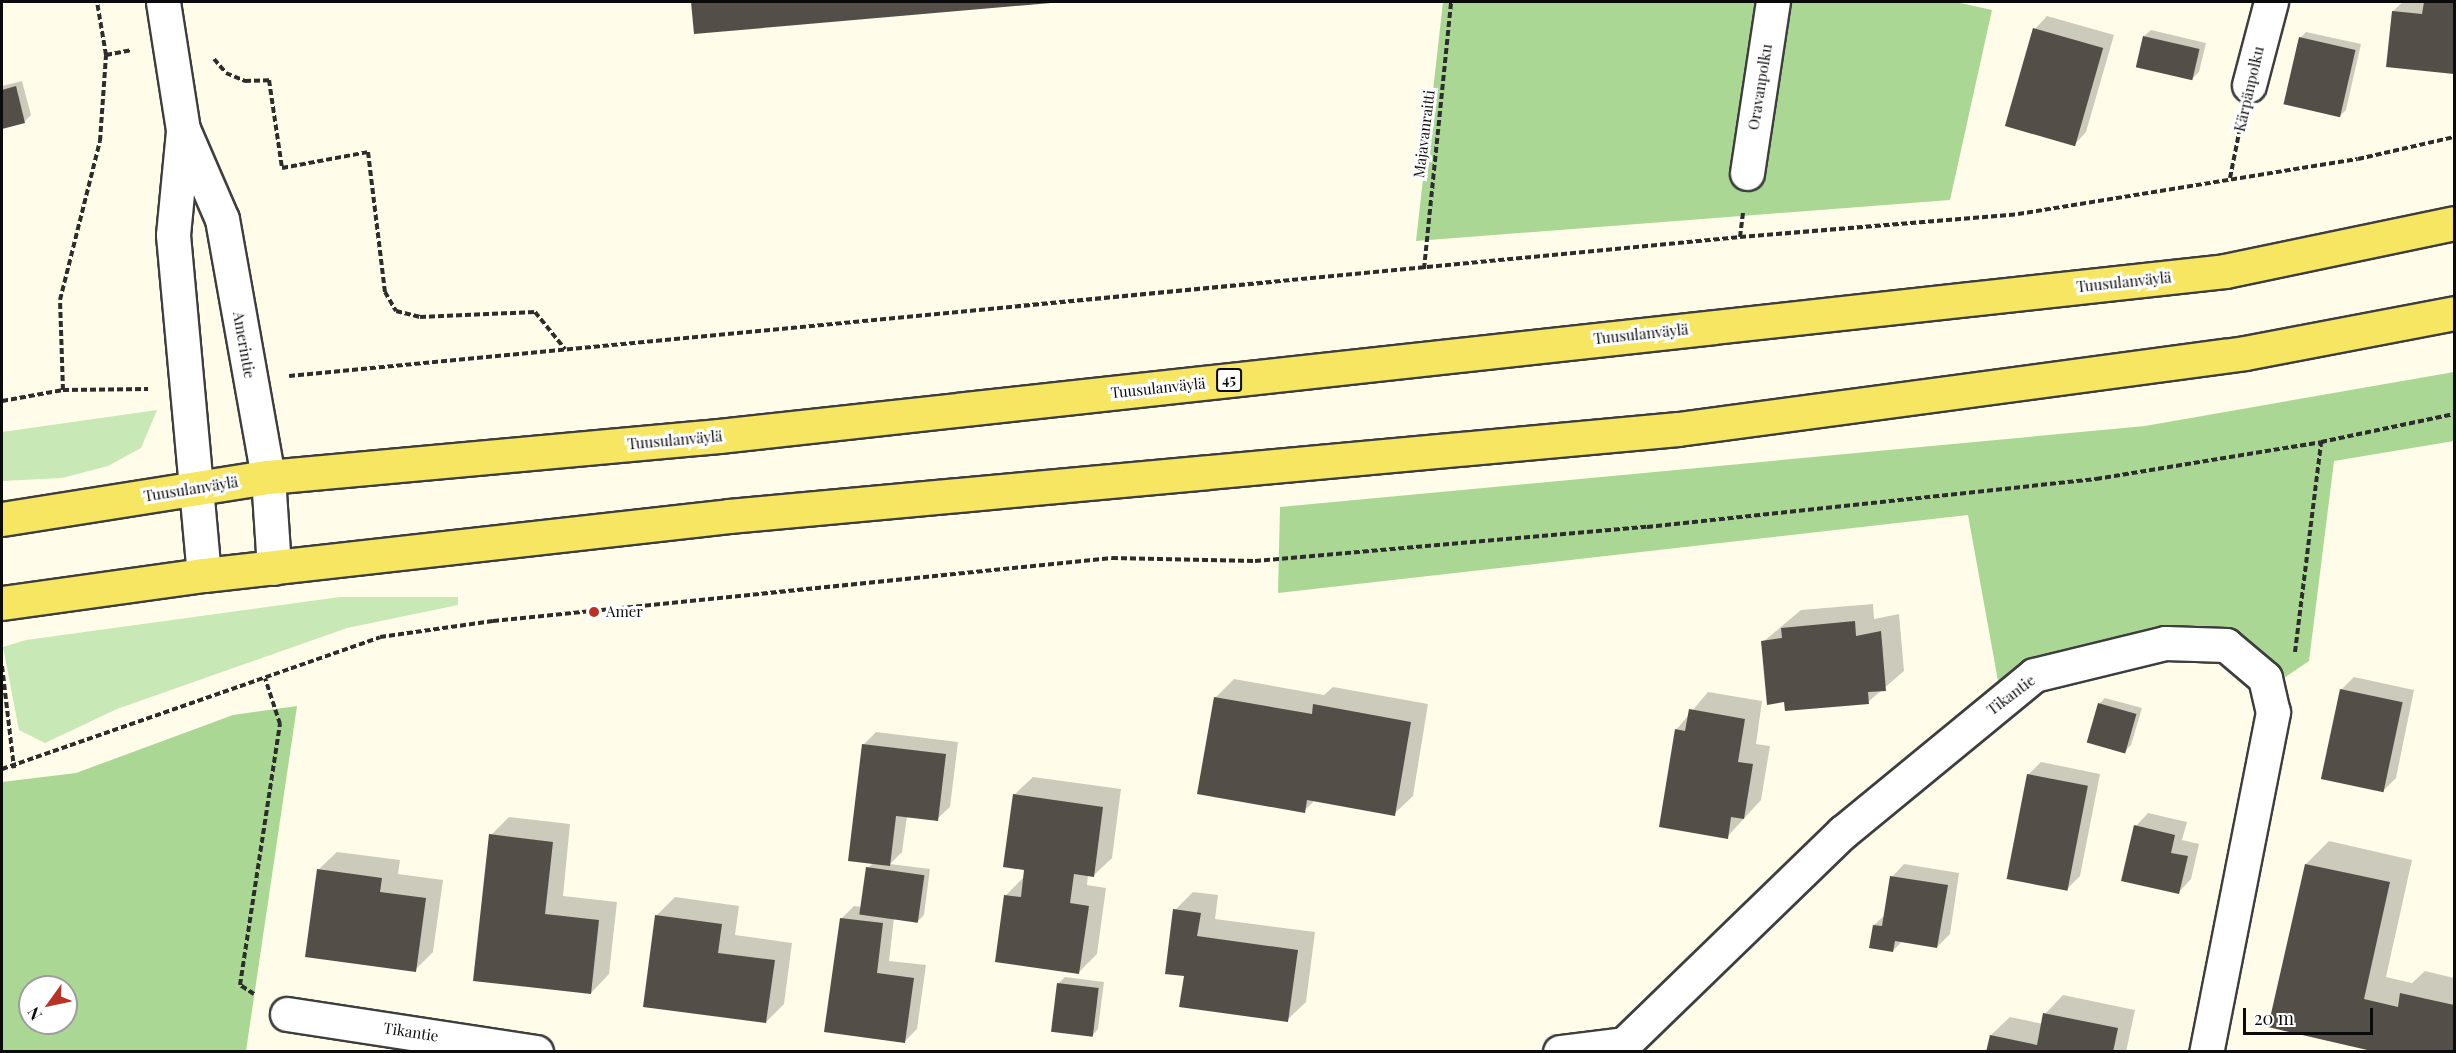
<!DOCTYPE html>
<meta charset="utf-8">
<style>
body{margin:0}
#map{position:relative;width:2456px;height:1053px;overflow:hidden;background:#fffdea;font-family:"Playfair Display",serif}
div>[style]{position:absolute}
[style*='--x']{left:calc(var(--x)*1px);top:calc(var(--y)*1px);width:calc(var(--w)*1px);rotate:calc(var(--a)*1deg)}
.green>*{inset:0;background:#c8e8b5}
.forest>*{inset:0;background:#aad894}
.shadow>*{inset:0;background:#0003}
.building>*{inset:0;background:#534e48;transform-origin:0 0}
.path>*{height:4px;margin-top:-2px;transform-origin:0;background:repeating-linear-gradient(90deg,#2d2d2d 0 6px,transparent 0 9px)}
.roads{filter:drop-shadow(2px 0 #3e3e3e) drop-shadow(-2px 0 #3e3e3e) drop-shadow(0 2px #3e3e3e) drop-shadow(0 -2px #3e3e3e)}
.street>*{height:33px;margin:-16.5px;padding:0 16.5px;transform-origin:16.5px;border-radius:16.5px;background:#fff}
.primary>*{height:33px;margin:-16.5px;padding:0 16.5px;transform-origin:16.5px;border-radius:16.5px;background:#f6e662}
.dots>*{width:16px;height:16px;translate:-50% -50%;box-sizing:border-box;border:3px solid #fff;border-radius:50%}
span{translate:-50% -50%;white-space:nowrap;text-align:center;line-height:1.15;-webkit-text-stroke:6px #fff;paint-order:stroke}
.shield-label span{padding:2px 4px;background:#fff;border:2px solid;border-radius:4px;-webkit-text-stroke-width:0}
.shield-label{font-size:14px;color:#0b0b0b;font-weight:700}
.street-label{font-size:15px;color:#0b0b0b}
.poi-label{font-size:15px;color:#0b0b0b}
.left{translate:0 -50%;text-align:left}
.frame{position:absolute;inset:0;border:3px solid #0b0b0b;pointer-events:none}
.north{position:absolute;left:18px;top:975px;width:60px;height:60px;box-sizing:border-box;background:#fff;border:2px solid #9d9d9d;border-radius:50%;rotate:237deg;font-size:16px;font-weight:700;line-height:24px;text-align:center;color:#0b0b0b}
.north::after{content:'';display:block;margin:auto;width:21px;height:27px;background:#b83326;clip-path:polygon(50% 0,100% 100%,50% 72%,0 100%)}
.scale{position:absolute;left:2243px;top:1008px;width:130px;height:27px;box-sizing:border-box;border:3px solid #0b0b0b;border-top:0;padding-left:8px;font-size:18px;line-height:21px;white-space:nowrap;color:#0b0b0b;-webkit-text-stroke:4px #fff;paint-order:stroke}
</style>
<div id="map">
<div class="green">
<div style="clip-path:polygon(157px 410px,141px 448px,108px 466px,62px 478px,2px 481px,2px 432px)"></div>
<div style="clip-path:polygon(340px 597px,458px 597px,458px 605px,347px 628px,117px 709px,45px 743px,19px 730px,3px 647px,26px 640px)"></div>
</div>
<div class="forest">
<div style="clip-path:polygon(1443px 2px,1956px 2px,1992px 10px,1950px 200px,1416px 241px)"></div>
<div style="clip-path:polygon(2454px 372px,2454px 441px,2334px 461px,2309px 661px,2281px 680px,2230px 637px,2000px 692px,1968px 515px,1278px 593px,1280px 507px,2145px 426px)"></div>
<div style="clip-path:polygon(evenodd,297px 706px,246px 1051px,2px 1051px,2px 782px,76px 773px,233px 715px,297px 706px,30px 987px,66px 987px,66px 1023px,30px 1023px,30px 987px)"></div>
</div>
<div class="shadow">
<div style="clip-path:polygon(692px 2px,1056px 2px,695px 32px)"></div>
<div style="clip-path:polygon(2403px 2px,2454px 2px,2454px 72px,2388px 66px,2393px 11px)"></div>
<div style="clip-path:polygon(2047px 16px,2114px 35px,2086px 132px,2074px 145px,2035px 29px)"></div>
<div style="clip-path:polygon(2151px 30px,2206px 43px,2199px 72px,2193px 78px,2144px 36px)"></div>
<div style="clip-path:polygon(2306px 32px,2361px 44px,2346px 110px,2340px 116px,2300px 38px)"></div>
<div style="clip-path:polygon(22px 81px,31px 115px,25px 121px,2px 127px,2px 86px)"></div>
<div style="clip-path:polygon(1873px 604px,1874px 619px,1899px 614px,1904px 671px,1868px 702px,1785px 701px,1763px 642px,1801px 610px)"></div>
<div style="clip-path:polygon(2354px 677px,2414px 690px,2396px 778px,2384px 790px,2341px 690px)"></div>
<div style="clip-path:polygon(1234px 679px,1324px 695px,1333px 687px,1428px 704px,1413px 796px,1394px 814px,1315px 800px,1304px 811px,1215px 698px)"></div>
<div style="clip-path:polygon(1708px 692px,1762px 701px,1756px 744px,1770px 746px,1761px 800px,1727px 837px,1676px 730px)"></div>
<div style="clip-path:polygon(2105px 698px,2142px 708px,2131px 745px,2125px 751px,2099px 704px)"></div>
<div style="clip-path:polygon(876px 732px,958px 742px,950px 807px,937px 819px,907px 816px,902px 852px,890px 864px,930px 869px,924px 915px,918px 921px,894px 918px,889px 961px,926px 965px,917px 1029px,905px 1041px,841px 919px,854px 906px,863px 907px,868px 868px,873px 863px,864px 744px)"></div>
<div style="clip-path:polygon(2041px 762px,2100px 774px,2080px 876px,2067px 889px,2028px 775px)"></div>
<div style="clip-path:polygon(1033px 777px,1121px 789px,1112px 858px,1093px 876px,1088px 875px,1087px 885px,1106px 888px,1097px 954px,1079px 972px,1005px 896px,1024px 877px,1026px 869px,1014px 795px)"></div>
<div style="clip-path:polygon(2148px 813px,2187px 822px,2182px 840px,2199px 844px,2191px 879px,2179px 892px,2136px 826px)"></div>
<div style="clip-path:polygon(509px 817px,570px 824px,563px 896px,617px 902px,609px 974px,591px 993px,491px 835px)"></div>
<div style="clip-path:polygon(2329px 841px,2412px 860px,2386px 977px,2412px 983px,2425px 971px,2454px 978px,2454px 1052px,2383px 1052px,2306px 864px)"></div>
<div style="clip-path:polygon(337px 852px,400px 860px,398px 874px,443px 880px,433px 952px,415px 970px,318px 870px)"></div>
<div style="clip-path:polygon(1904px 864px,1959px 873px,1950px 934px,1937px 947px,1903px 940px,1893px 951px,1874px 925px,1886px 914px,1892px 877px)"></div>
<div style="clip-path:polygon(1193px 892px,1218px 895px,1215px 919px,1315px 932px,1306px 1002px,1287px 1020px,1186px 975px,1175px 910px)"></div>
<div style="clip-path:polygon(675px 897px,739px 906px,735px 935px,792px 943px,784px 1004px,766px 1022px,656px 916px)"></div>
<div style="clip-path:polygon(1065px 977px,1104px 982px,1098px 1029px,1092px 1036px,1059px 983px)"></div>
<div style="clip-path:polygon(2063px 995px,2135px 1010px,2126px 1052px,1988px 1052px,1991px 1035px,2010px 1017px,2043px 1024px,2045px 1014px)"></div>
</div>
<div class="building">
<div style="clip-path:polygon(691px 2px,1050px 2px,1051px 3px,694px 34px)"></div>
<div style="clip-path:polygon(2424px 2px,2454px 2px,2454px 74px,2386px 67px,2392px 11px,2422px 14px)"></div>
<div style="left:2033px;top:28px;width:73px;height:102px;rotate:16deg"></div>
<div style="left:2143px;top:36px;width:58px;height:32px;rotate:13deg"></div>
<div style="left:2299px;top:37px;width:58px;height:69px;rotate:13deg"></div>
<div style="clip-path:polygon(16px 86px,25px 123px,2px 129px,2px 90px)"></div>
<div style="clip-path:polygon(1855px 621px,1856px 636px,1881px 631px,1886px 691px,1868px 692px,1869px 704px,1785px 711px,1784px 702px,1767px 705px,1761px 641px,1782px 638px,1781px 628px)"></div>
<div style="left:2340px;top:689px;width:64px;height:92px;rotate:12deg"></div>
<div style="clip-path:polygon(1214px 697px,1312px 714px,1313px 704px,1411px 722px,1395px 816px,1307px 800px,1305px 813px,1197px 794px)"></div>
<div style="left:2098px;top:703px;width:40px;height:41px;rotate:16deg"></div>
<div style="clip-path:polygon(1689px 709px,1745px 719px,1738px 762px,1753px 764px,1744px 819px,1731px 817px,1728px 839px,1659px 827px,1675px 729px,1685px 731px)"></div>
<div style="clip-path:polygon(862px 744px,946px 754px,938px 821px,896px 816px,890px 866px,848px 861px)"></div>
<div style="left:2027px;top:774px;width:62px;height:107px;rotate:11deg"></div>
<div style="clip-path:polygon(1013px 794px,1103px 807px,1094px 877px,1074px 874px,1070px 903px,1089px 906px,1079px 974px,995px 962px,1004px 895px,1021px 897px,1024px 870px,1003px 867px)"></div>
<div style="clip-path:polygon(2134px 825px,2175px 835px,2171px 853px,2188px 856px,2179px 894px,2121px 881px)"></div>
<div style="clip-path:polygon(489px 834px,553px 842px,545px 914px,599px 920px,591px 994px,473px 981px)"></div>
<div style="clip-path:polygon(2305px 864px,2390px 882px,2364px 999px,2398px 1007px,2400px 993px,2454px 1005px,2454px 1052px,2376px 1052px,2268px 1027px)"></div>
<div style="left:866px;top:867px;width:59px;height:48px;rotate:8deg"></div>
<div style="clip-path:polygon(317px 869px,382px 878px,380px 892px,426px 898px,416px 972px,305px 957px)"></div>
<div style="clip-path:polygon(1890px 876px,1948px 885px,1937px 948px,1895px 941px,1893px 952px,1869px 948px,1873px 925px,1882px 926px)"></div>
<div style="clip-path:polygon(1173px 909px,1201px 913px,1197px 936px,1298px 950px,1288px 1022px,1179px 1007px,1184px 976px,1165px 974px)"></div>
<div style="clip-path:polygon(655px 915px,722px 924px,718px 953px,775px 960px,766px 1023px,643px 1007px)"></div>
<div style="clip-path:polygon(840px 918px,883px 923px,877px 973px,914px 978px,905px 1043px,824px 1032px)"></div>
<div style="left:1057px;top:983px;width:42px;height:49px;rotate:7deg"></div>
<div style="clip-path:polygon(2043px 1013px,2118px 1028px,2113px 1052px,1986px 1052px,1990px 1035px,2037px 1045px)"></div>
</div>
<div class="path">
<div style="--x:106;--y:55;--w:25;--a:-11"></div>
<div style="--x:214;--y:59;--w:18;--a:49"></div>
<div style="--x:226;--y:73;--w:21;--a:23"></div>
<div style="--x:245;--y:81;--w:24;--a:-2"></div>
<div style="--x:269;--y:80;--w:89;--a:81.6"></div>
<div style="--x:282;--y:168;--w:87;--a:-10.5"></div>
<div style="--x:368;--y:152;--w:141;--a:83.1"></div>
<div style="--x:385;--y:292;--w:22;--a:60"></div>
<div style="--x:396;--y:311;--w:25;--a:14"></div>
<div style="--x:420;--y:317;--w:115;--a:-2.5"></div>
<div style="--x:535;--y:312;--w:48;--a:51"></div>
<div style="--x:2230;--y:178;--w:56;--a:-78.7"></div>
<div style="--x:1740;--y:237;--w:26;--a:-83"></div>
<div style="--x:1424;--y:269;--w:268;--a:-84.2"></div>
<div style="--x:289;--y:376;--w:1458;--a:-5.47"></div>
<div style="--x:1740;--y:237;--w:279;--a:-4.7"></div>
<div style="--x:2018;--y:214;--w:344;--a:-9.2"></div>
<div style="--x:2358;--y:159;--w:98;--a:-12.9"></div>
<div style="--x:63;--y:390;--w:90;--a:-91.9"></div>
<div style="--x:60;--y:300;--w:164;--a:-75.9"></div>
<div style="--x:100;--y:141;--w:86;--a:-86"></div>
<div style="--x:106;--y:55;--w:54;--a:-99.6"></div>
<div style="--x:2;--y:401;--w:62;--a:-10.2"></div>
<div style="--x:63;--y:390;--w:85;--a:-0.7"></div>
<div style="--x:2295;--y:652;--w:212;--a:-82.9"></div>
<div style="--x:2;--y:666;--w:103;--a:83.3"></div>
<div style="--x:2;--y:769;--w:400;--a:-19.2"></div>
<div style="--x:380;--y:637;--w:114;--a:-8.1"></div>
<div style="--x:493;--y:621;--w:622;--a:-5.81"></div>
<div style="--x:1112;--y:558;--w:143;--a:1.2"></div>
<div style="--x:1255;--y:561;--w:393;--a:-5"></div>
<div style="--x:1647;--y:527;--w:452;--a:-6.1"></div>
<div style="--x:2096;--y:479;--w:228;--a:-9.3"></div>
<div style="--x:2321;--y:442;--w:136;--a:-11.9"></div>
<div style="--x:254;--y:994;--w:17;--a:-147"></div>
<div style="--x:240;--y:985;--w:264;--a:-81.3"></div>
<div style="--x:280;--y:724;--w:48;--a:-108.1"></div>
</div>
<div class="roads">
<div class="street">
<div style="--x:163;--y:2;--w:129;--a:81.1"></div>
<div style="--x:183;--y:129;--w:98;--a:66.6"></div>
<div style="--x:222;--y:219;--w:262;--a:79.9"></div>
<div style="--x:268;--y:477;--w:91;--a:86.2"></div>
<div style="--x:2249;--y:85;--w:86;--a:-75.2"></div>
<div style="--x:183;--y:131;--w:104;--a:95.5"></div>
<div style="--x:173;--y:235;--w:341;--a:84.8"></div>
<div style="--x:1747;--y:173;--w:173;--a:-81.4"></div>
<div style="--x:287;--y:1014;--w:252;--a:8.7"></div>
<div style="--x:1560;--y:1052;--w:64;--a:-7.1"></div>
<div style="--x:1624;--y:1044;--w:305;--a:-44.1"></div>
<div style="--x:1843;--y:832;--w:247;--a:-39.4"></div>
<div style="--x:2034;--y:675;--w:135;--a:-13.7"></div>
<div style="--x:2165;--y:643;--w:61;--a:1.9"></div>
<div style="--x:2226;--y:645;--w:51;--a:40.2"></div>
<div style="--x:2265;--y:678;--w:35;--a:77"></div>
<div style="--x:2273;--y:712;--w:347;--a:101.1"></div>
</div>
<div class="primary">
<div style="--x:2;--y:519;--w:269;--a:-9"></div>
<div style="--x:268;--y:477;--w:453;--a:-5.2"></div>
<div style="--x:719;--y:436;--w:1515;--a:-6.25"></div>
<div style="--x:2225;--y:271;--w:234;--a:-11.8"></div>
<div style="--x:2;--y:603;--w:204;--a:-7.9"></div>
<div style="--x:204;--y:575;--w:528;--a:-6.41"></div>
<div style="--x:729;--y:516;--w:953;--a:-5.24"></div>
<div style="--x:1678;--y:429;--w:572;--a:-7.63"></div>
<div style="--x:2245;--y:353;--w:213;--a:-10.8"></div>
</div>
</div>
<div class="dots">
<div style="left:594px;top:612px;background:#b83326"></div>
</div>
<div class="shield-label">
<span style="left:1229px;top:380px">45</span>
</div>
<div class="street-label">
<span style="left:1760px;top:87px;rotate:-81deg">Oravanpolku</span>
<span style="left:2249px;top:89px;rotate:-77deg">Kärpänpolku</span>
<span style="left:1424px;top:134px;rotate:-83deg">Majavanraitti</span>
<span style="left:2124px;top:282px;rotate:-6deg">Tuusulanväylä</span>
<span style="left:1641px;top:334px;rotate:-6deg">Tuusulanväylä</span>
<span style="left:244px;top:345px;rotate:80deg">Amerintie</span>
<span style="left:1158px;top:388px;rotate:-6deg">Tuusulanväylä</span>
<span style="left:675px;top:440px;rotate:-5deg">Tuusulanväylä</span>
<span style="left:191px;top:489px;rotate:-9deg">Tuusulanväylä</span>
<span style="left:2011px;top:695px;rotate:-37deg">Tikantie</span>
<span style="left:411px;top:1032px;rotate:9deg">Tikantie</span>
</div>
<div class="poi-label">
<span class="left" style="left:606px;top:612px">Amer</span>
</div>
<div class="frame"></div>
<div class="north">N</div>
<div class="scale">20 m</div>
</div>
